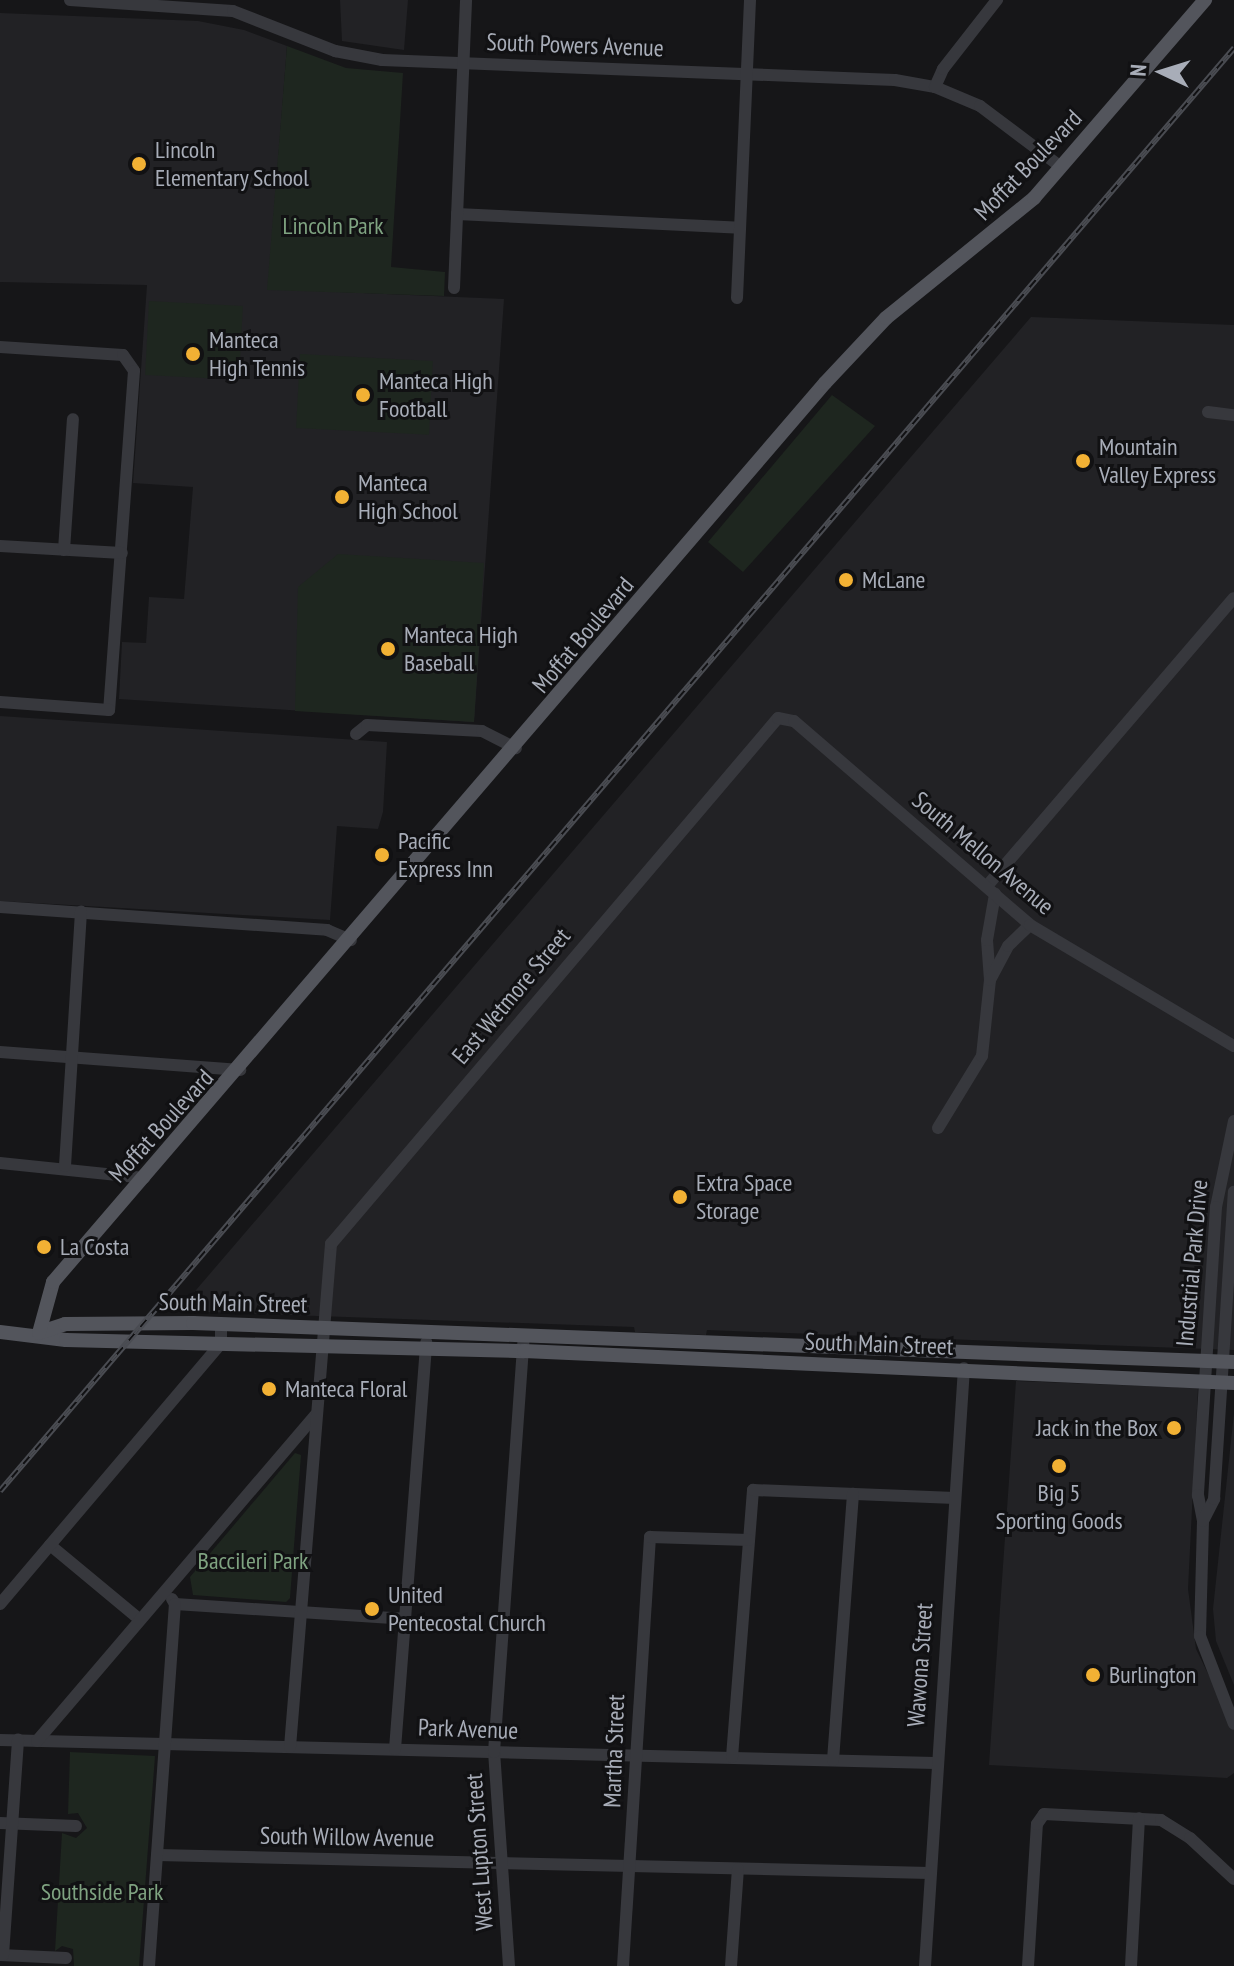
<!DOCTYPE html>
<style>
body{margin:0}
#map{position:relative;width:1234px;height:1966px;overflow:hidden;background:#161618;font-family:"PT Sans Narrow",sans-serif}
div>[style]{position:absolute}
[style*='--x']{left:calc(var(--x)*1px);top:calc(var(--y)*1px);width:calc(var(--w)*1px);rotate:calc(var(--a)*1deg)}
.built>*{inset:0;background:#222225}
.green>*{inset:0;background:#1e261f;transform-origin:0 0}
.minor>*{height:12px;margin:-6px;padding:0 6px;transform-origin:6px;border-radius:6px;background:#37383d}
.major>*{height:14px;margin:-7px;padding:0 7px;transform-origin:7px;border-radius:7px;background:#53555c}
.rail>*{height:6px;margin-top:-3px;transform-origin:0;background:repeating-linear-gradient(90deg,#111113 0 9px,#4a4c52 0 18px);box-sizing:border-box;border-block:2px solid #4a4c52}
.dots>*{width:22px;height:22px;translate:-50% -50%;box-sizing:border-box;border:4px solid #111113;border-radius:50%}
span{translate:-50% -50%;white-space:nowrap;text-align:center;line-height:1.15;-webkit-text-stroke:6px #111113;paint-order:stroke}
.street-label{font-size:24px;color:#a8adb8}
.poi-label{font-size:24px;color:#a8adb8}
.left{translate:0 -50%;text-align:left}
.right{translate:-100% -50%;text-align:right}
.park-label{font-size:24px;color:#7fa381}
.north{position:absolute;left:1122px;top:32px;width:80px;height:80px;-webkit-text-stroke:6px #111113;paint-order:stroke;rotate:274deg;font-size:22px;font-weight:700;line-height:32px;text-align:center;color:#a8adb8}
.north::after{content:'';display:block;margin:auto;width:28px;height:36px;background:#a8adb8;clip-path:polygon(50% 0,100% 100%,50% 72%,0 100%)}
</style>
<div id="map">
<div class="built">
<div style="clip-path:polygon(340px 0,408px 0,404px 50px,342px 41px)"></div>
<div style="clip-path:polygon(0 13px,198px 21px,244px 30px,287px 46px,268px 289px,504px 299px,474px 722px,119px 699px,122px 642px,146px 643px,149px 597px,184px 599px,193px 487px,133px 483px,147px 285px,0 282px)"></div>
<div style="clip-path:polygon(1031px 317px,1234px 325px,1234px 1350px,707px 1330px,706px 1335px,635px 1332px,634px 1327px,178px 1311px)"></div>
<div style="clip-path:polygon(0 716px,387px 742px,383px 812px,378px 829px,337px 826px,330px 920px,0 901px)"></div>
<div style="clip-path:polygon(1016px 1381px,1198px 1388px,1188px 1589px,1196px 1649px,1234px 1727px,1234px 1773px,1227px 1778px,989px 1765px)"></div>
<div style="clip-path:polygon(1234px 1413px,1234px 1685px,1216px 1641px,1213px 1609px)"></div>
</div>
<div class="green">
<div style="clip-path:polygon(287px 46px,346px 68px,403px 73px,391px 267px,445px 272px,444px 296px,267px 290px)"></div>
<div style="left:149px;top:301px;width:94px;height:74px;rotate:3deg"></div>
<div style="left:300px;top:354px;width:133px;height:74px;rotate:3deg"></div>
<div style="clip-path:polygon(832px 395px,875px 426px,743px 572px,708px 542px)"></div>
<div style="clip-path:polygon(338px 554px,484px 563px,474px 722px,295px 711px,298px 587px)"></div>
<div style="clip-path:polygon(295px 1453px,301px 1455px,290px 1598px,286px 1602px,193px 1595px,190px 1577px)"></div>
<div style="clip-path:polygon(70px 1752px,155px 1756px,139px 1966px,74px 1966px,73px 1949px,62px 1946px,55px 1951px,62px 1833px,76px 1838px,87px 1828px,78px 1813px,68px 1814px)"></div>
</div>
<div class="minor">
<div style="--x:70;--y:0;--w:163;--a:3.9"></div>
<div style="--x:233;--y:11;--w:110;--a:21.4"></div>
<div style="--x:335;--y:51;--w:48;--a:10.8"></div>
<div style="--x:382;--y:60;--w:513;--a:2.23"></div>
<div style="--x:895;--y:80;--w:41;--a:9.9"></div>
<div style="--x:935;--y:87;--w:49;--a:22.9"></div>
<div style="--x:980;--y:106;--w:101;--a:37"></div>
<div style="--x:935;--y:87;--w:20;--a:-66"></div>
<div style="--x:943;--y:69;--w:88;--a:-52"></div>
<div style="--x:457;--y:214;--w:283;--a:2.8"></div>
<div style="--x:454;--y:288;--w:288;--a:-87.6"></div>
<div style="--x:737;--y:298;--w:298;--a:-87.5"></div>
<div style="--x:0;--y:347;--w:123;--a:3.7"></div>
<div style="--x:123;--y:355;--w:19;--a:55"></div>
<div style="--x:134;--y:371;--w:340;--a:94.2"></div>
<div style="--x:109;--y:710;--w:109;--a:-175.8"></div>
<div style="--x:1208;--y:412;--w:26;--a:7"></div>
<div style="--x:0;--y:546;--w:122;--a:3.3"></div>
<div style="--x:64;--y:550;--w:131;--a:-86.1"></div>
<div style="--x:356;--y:734;--w:14;--a:-39"></div>
<div style="--x:367;--y:725;--w:115;--a:3"></div>
<div style="--x:482;--y:731;--w:38;--a:27"></div>
<div style="--x:987;--y:886;--w:379;--a:-49.4"></div>
<div style="--x:0;--y:907;--w:328;--a:4"></div>
<div style="--x:327;--y:930;--w:26;--a:23"></div>
<div style="--x:990;--y:980;--w:40;--a:-94.3"></div>
<div style="--x:987;--y:940;--w:47;--a:-80.1"></div>
<div style="--x:0;--y:1052;--w:241;--a:4.3"></div>
<div style="--x:1234;--y:1121;--w:88;--a:101.8"></div>
<div style="--x:1216;--y:1207;--w:289;--a:93.6"></div>
<div style="--x:1198;--y:1495;--w:26;--a:79"></div>
<div style="--x:1203;--y:1521;--w:115;--a:91.5"></div>
<div style="--x:1200;--y:1636;--w:94;--a:68.9"></div>
<div style="--x:938;--y:1128;--w:84;--a:-58.6"></div>
<div style="--x:982;--y:1056;--w:76;--a:-84"></div>
<div style="--x:990;--y:980;--w:38;--a:-62"></div>
<div style="--x:1008;--y:946;--w:30;--a:-44"></div>
<div style="--x:0;--y:1163;--w:145;--a:5.9"></div>
<div style="--x:65;--y:1166;--w:255;--a:-86.4"></div>
<div style="--x:1203;--y:1521;--w:25;--a:-63"></div>
<div style="--x:1214;--y:1499;--w:308;--a:-86.3"></div>
<div style="--x:50;--y:1545;--w:116;--a:39.7"></div>
<div style="--x:172;--y:1599;--w:6;--a:59"></div>
<div style="--x:175;--y:1604;--w:229;--a:3.7"></div>
<div style="--x:0;--y:1604;--w:342;--a:-49.7"></div>
<div style="--x:221;--y:1343;--w:19;--a:-90"></div>
<div style="--x:0;--y:1740;--w:935;--a:1.41"></div>
<div style="--x:37;--y:1741;--w:428;--a:-49.5"></div>
<div style="--x:290;--y:1747;--w:505;--a:-85.34"></div>
<div style="--x:331;--y:1244;--w:690;--a:-49.64"></div>
<div style="--x:778;--y:718;--w:16;--a:11"></div>
<div style="--x:794;--y:721;--w:312;--a:40.8"></div>
<div style="--x:1030;--y:925;--w:237;--a:30.7"></div>
<div style="--x:395;--y:1749;--w:408;--a:-85.6"></div>
<div style="--x:732;--y:1757;--w:268;--a:-85.5"></div>
<div style="--x:753;--y:1490;--w:202;--a:2.3"></div>
<div style="--x:833;--y:1760;--w:267;--a:-85.7"></div>
<div style="--x:0;--y:1823;--w:76;--a:2.3"></div>
<div style="--x:157;--y:1855;--w:773;--a:1.33"></div>
<div style="--x:0;--y:1955;--w:66;--a:2.6"></div>
<div style="--x:3;--y:1955;--w:216;--a:-86"></div>
<div style="--x:149;--y:1966;--w:363;--a:-85.9"></div>
<div style="--x:509;--y:1966;--w:215;--a:-94"></div>
<div style="--x:494;--y:1752;--w:418;--a:-85.9"></div>
<div style="--x:623;--y:1966;--w:430;--a:-86.4"></div>
<div style="--x:650;--y:1537;--w:99;--a:1.7"></div>
<div style="--x:731;--y:1966;--w:97;--a:-85.9"></div>
<div style="--x:925;--y:1966;--w:599;--a:-86.27"></div>
<div style="--x:1028;--y:1966;--w:142;--a:-86.4"></div>
<div style="--x:1037;--y:1824;--w:12;--a:-55"></div>
<div style="--x:1044;--y:1814;--w:117;--a:2.9"></div>
<div style="--x:1161;--y:1820;--w:34;--a:32"></div>
<div style="--x:1190;--y:1838;--w:60;--a:43"></div>
<div style="--x:1131;--y:1966;--w:148;--a:-86.9"></div>
</div>
<div class="major">
<div style="--x:0;--y:1332;--w:66;--a:6.9"></div>
<div style="--x:66;--y:1340;--w:458;--a:1.4"></div>
<div style="--x:524;--y:1351;--w:711;--a:2.58"></div>
<div style="--x:41;--y:1332;--w:25;--a:-18"></div>
<div style="--x:65;--y:1324;--w:128;--a:-0.4"></div>
<div style="--x:193;--y:1323;--w:1042;--a:2.15"></div>
<div style="--x:39;--y:1333;--w:53;--a:-74.6"></div>
<div style="--x:53;--y:1282;--w:1185;--a:-49.35"></div>
<div style="--x:825;--y:383;--w:89;--a:-46.8"></div>
<div style="--x:886;--y:318;--w:191;--a:-39"></div>
<div style="--x:1034;--y:198;--w:262;--a:-49.2"></div>
</div>
<div class="rail">
<div style="--x:0;--y:1491;--w:1899;--a:-49.46"></div>
</div>
<div class="dots">
<div style="left:139px;top:164px;background:#f2b134"></div>
<div style="left:193px;top:354px;background:#f2b134"></div>
<div style="left:363px;top:395px;background:#f2b134"></div>
<div style="left:1083px;top:461px;background:#f2b134"></div>
<div style="left:342px;top:497px;background:#f2b134"></div>
<div style="left:846px;top:580px;background:#f2b134"></div>
<div style="left:388px;top:649px;background:#f2b134"></div>
<div style="left:382px;top:855px;background:#f2b134"></div>
<div style="left:680px;top:1197px;background:#f2b134"></div>
<div style="left:44px;top:1247px;background:#f2b134"></div>
<div style="left:269px;top:1389px;background:#f2b134"></div>
<div style="left:1174px;top:1428px;background:#f2b134"></div>
<div style="left:1059px;top:1466px;background:#f2b134"></div>
<div style="left:372px;top:1609px;background:#f2b134"></div>
<div style="left:1093px;top:1675px;background:#f2b134"></div>
</div>
<div class="street-label">
<span style="left:575px;top:45px;rotate:2deg">South Powers Avenue</span>
<span style="left:1028px;top:165px;rotate:-46deg">Moffat Boulevard</span>
<span style="left:583px;top:635px;rotate:-50deg">Moffat Boulevard</span>
<span style="left:983px;top:853px;rotate:40deg">South Mellon Avenue</span>
<span style="left:511px;top:996px;rotate:-50deg">East Wetmore Street</span>
<span style="left:161px;top:1126px;rotate:-48deg">Moffat Boulevard</span>
<span style="left:1192px;top:1263px;rotate:-85deg">Industrial Park Drive</span>
<span style="left:233px;top:1303px;rotate:1deg">South Main Street</span>
<span style="left:879px;top:1344px;rotate:2deg">South Main Street</span>
<span style="left:920px;top:1665px;rotate:-86deg">Wawona Street</span>
<span style="left:468px;top:1729px;rotate:2deg">Park Avenue</span>
<span style="left:614px;top:1751px;rotate:-88deg">Martha Street</span>
<span style="left:347px;top:1837px;rotate:1deg">South Willow Avenue</span>
<span style="left:479px;top:1852px;rotate:-94deg">West Lupton Street</span>
</div>
<div class="poi-label">
<span class="left" style="left:155px;top:164px">Lincoln<br>Elementary School</span>
<span class="left" style="left:209px;top:354px">Manteca<br>High Tennis</span>
<span class="left" style="left:379px;top:395px">Manteca High<br>Football</span>
<span class="left" style="left:1099px;top:461px">Mountain<br>Valley Express</span>
<span class="left" style="left:358px;top:497px">Manteca<br>High School</span>
<span class="left" style="left:862px;top:580px">McLane</span>
<span class="left" style="left:404px;top:649px">Manteca High<br>Baseball</span>
<span class="left" style="left:398px;top:855px">Pacific<br>Express Inn</span>
<span class="left" style="left:696px;top:1197px">Extra Space<br>Storage</span>
<span class="left" style="left:60px;top:1247px">La Costa</span>
<span class="left" style="left:285px;top:1389px">Manteca Floral</span>
<span class="right" style="left:1158px;top:1428px">Jack in the Box</span>
<span style="left:1059px;top:1507px">Big 5<br>Sporting Goods</span>
<span class="left" style="left:388px;top:1609px">United<br>Pentecostal Church</span>
<span class="left" style="left:1109px;top:1675px">Burlington</span>
</div>
<div class="park-label">
<span style="left:333px;top:226px">Lincoln Park</span>
<span style="left:253px;top:1561px">Baccileri Park</span>
<span style="left:102px;top:1892px">Southside Park</span>
</div>
<div class="north">N</div>
</div>
